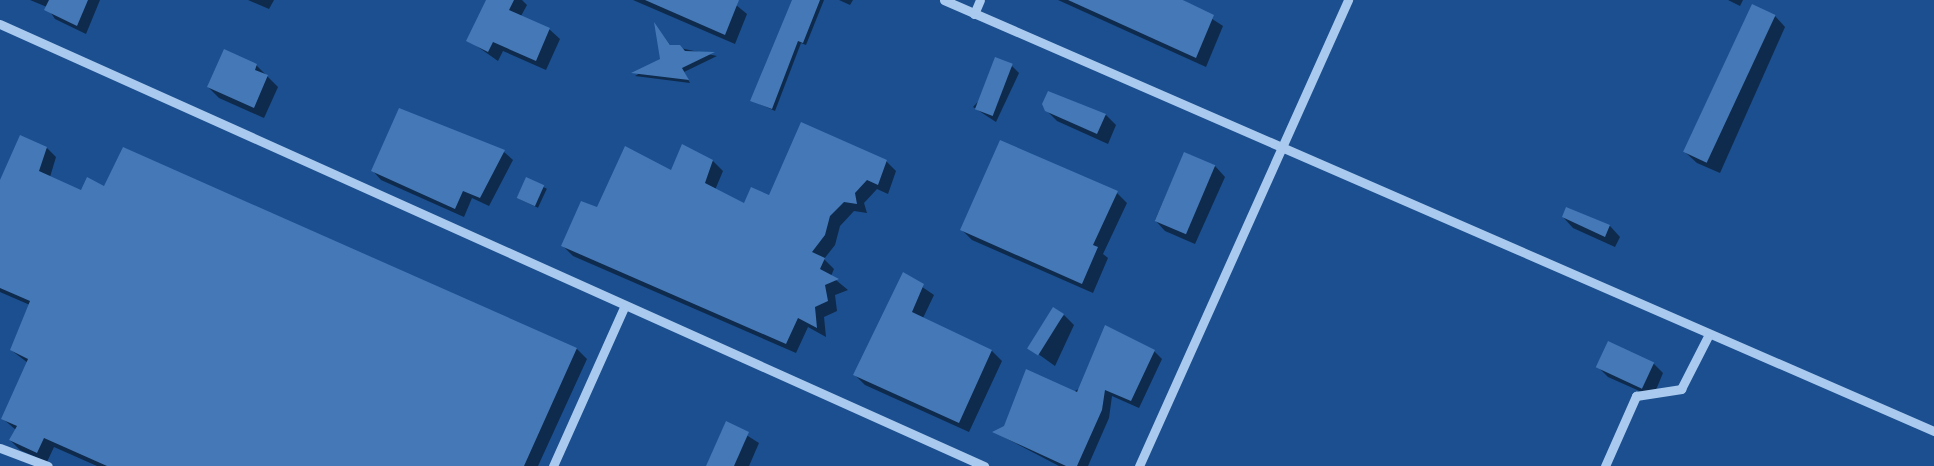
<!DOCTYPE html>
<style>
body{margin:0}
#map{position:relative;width:1934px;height:466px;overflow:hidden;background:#1b4f8f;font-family:"Titillium Web",sans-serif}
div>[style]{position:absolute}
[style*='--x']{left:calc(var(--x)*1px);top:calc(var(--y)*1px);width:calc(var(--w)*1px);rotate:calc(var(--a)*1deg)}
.shadow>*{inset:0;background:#0007;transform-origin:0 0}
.building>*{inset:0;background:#4478b7;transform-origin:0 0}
.minor>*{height:9px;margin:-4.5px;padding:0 4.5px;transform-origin:4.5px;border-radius:4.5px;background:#a9c9ee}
span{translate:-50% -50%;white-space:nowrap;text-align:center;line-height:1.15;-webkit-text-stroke:4px #1b4f8f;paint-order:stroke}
</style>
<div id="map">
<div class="shadow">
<div style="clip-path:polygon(30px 0,100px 0,86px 34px,55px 19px,47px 7px)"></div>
<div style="clip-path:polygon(248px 0,274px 0,269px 9px)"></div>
<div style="clip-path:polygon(488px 0,522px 0,527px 5px,521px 16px,549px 29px,560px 39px,546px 70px,503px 51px,498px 61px,468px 40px)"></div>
<div style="clip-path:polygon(633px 0,730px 0,747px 14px,735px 44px)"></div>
<div style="clip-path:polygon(793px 0,824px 0,806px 45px,801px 43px,775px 111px,751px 100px)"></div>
<div style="clip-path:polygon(839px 0,853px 0,850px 5px)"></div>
<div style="clip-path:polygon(1058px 0,1183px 0,1223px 26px,1206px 67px)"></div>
<div style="clip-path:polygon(1728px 0,1743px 0,1740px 6px)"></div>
<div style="clip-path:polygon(1775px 16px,1785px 27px,1720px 173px,1697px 163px,1686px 153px)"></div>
<div style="clip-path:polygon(656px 26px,671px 46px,717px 56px,684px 72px,690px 83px,635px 76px,662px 60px)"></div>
<div style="clip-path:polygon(256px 65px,278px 87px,264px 118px,219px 98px,208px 87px)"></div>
<div style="clip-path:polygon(1012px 66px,1019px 73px,996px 122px,973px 107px)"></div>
<div style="clip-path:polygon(1046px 110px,1106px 115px,1116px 125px,1108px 144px,1057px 121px)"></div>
<div style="clip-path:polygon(47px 148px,56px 157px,50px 177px,81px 192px,105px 188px,123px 148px,577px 349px,587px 359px,538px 466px,97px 466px,54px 447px,47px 462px,20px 450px,10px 440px,16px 430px,2px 418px,28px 363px,11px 350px,30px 305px,0 292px,0 183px)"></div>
<div style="clip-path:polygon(504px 152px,513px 160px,489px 206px,472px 198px,464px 217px,381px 180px,373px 171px)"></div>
<div style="clip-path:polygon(1184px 154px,1215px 166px,1225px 177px,1195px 244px,1165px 231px,1155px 220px)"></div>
<div style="clip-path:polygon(713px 161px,723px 171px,715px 190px,745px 205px,886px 161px,896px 171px,888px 194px,877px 189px,864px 203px,867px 213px,854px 211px,840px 226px,835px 245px,824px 259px,834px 269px,831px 276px,848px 290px,835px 295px,837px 311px,824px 317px,826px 337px,808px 327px,796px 353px,573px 256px,563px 246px,598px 208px,672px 172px)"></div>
<div style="left:526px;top:179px;width:23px;height:21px;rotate:25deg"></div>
<div style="clip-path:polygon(1117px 193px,1127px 203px,1103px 254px,1108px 258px,1093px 293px,972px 240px,962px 230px)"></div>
<div style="clip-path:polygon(1567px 209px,1610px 226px,1620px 237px,1615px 247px,1573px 228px,1563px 217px)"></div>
<div style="clip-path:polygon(903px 274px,934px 295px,923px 318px,992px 351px,1002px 361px,969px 432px,865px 385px,855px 375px)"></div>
<div style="clip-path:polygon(1064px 315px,1074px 325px,1055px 366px,1034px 351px)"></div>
<div style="clip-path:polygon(1154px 351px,1162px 359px,1139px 408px,1112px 396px,1109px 418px,1088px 466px,1059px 466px,994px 432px)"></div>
<div style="clip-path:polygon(1653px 363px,1663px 373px,1653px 397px,1608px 377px,1598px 367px)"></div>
<div style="clip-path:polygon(727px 423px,759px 443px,749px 466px,707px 466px)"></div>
</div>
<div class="building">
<div style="clip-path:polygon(49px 0,88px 0,77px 26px,44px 10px)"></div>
<div style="clip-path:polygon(486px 0,514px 0,509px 10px,550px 28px,536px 61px,493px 42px,488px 52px,466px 41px)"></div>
<div style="clip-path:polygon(645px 0,739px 0,725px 35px)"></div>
<div style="clip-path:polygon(792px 0,820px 0,803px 43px,798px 41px,772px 109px,750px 101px)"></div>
<div style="clip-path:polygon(1068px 0,1183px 0,1214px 15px,1196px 58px)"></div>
<div style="left:1752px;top:4px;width:26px;height:163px;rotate:25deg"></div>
<div style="clip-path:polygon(654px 22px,670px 45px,680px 45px,685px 51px,715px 52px,682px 68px,689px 80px,631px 73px,660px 59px)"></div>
<div style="clip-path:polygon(224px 49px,257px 64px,255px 70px,268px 75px,254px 108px,207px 87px)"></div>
<div style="left:995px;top:57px;width:19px;height:56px;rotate:21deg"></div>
<div style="clip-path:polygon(1048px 91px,1106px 114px,1097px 134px,1045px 111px,1042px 104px)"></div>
<div style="clip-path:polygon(399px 108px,505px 150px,480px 198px,463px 191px,455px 209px,371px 171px)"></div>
<div style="clip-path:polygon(801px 122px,887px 160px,878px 185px,867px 180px,855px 193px,857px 204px,844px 202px,830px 216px,825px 235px,812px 252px,825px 258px,820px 269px,839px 279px,825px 285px,828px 301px,815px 307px,817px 328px,798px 318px,786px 344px,561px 246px,581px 201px,597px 207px,625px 146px,671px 170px,682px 144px,713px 160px,705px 183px,744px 203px,751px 187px,769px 195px)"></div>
<div style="clip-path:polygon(20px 135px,47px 147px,39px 171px,81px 190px,87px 177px,104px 186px,123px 147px,577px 348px,524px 466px,107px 466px,44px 438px,37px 453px,9px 440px,17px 426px,1px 419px,28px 359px,10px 350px,30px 301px,0 288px,0 180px)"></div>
<div style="clip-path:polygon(1000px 140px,1118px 191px,1093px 245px,1098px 247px,1082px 284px,960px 230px)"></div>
<div style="left:1184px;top:152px;width:34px;height:75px;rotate:23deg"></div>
<div style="left:526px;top:177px;width:20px;height:23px;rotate:24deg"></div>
<div style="clip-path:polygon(1566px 207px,1610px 225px,1605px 237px,1562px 217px)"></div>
<div style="clip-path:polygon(903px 272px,924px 284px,912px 312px,992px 350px,959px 423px,853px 375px)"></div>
<div style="left:1053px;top:307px;width:13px;height:49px;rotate:32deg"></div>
<div style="clip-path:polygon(1105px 325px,1155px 350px,1131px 401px,1105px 390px,1102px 410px,1077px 466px,1066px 466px,992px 432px,1004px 426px,1026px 369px,1077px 392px)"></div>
<div style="left:1608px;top:341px;width:51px;height:29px;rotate:25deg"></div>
<div style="clip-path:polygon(726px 421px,749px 432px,734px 466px,706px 466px)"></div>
</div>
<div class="minor">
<div style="--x:944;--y:0;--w:1080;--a:23.53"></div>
<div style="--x:974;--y:14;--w:15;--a:-67"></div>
<div style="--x:0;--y:24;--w:1079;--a:24.19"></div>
<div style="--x:0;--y:448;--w:51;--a:20.6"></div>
<div style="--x:553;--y:466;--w:176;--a:-65.9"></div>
<div style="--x:1139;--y:466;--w:511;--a:-65.84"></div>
<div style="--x:1605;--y:466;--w:77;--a:-66.1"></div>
<div style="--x:1636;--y:396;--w:46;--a:-8.8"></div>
<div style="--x:1681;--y:389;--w:59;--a:-63"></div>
</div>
</div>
